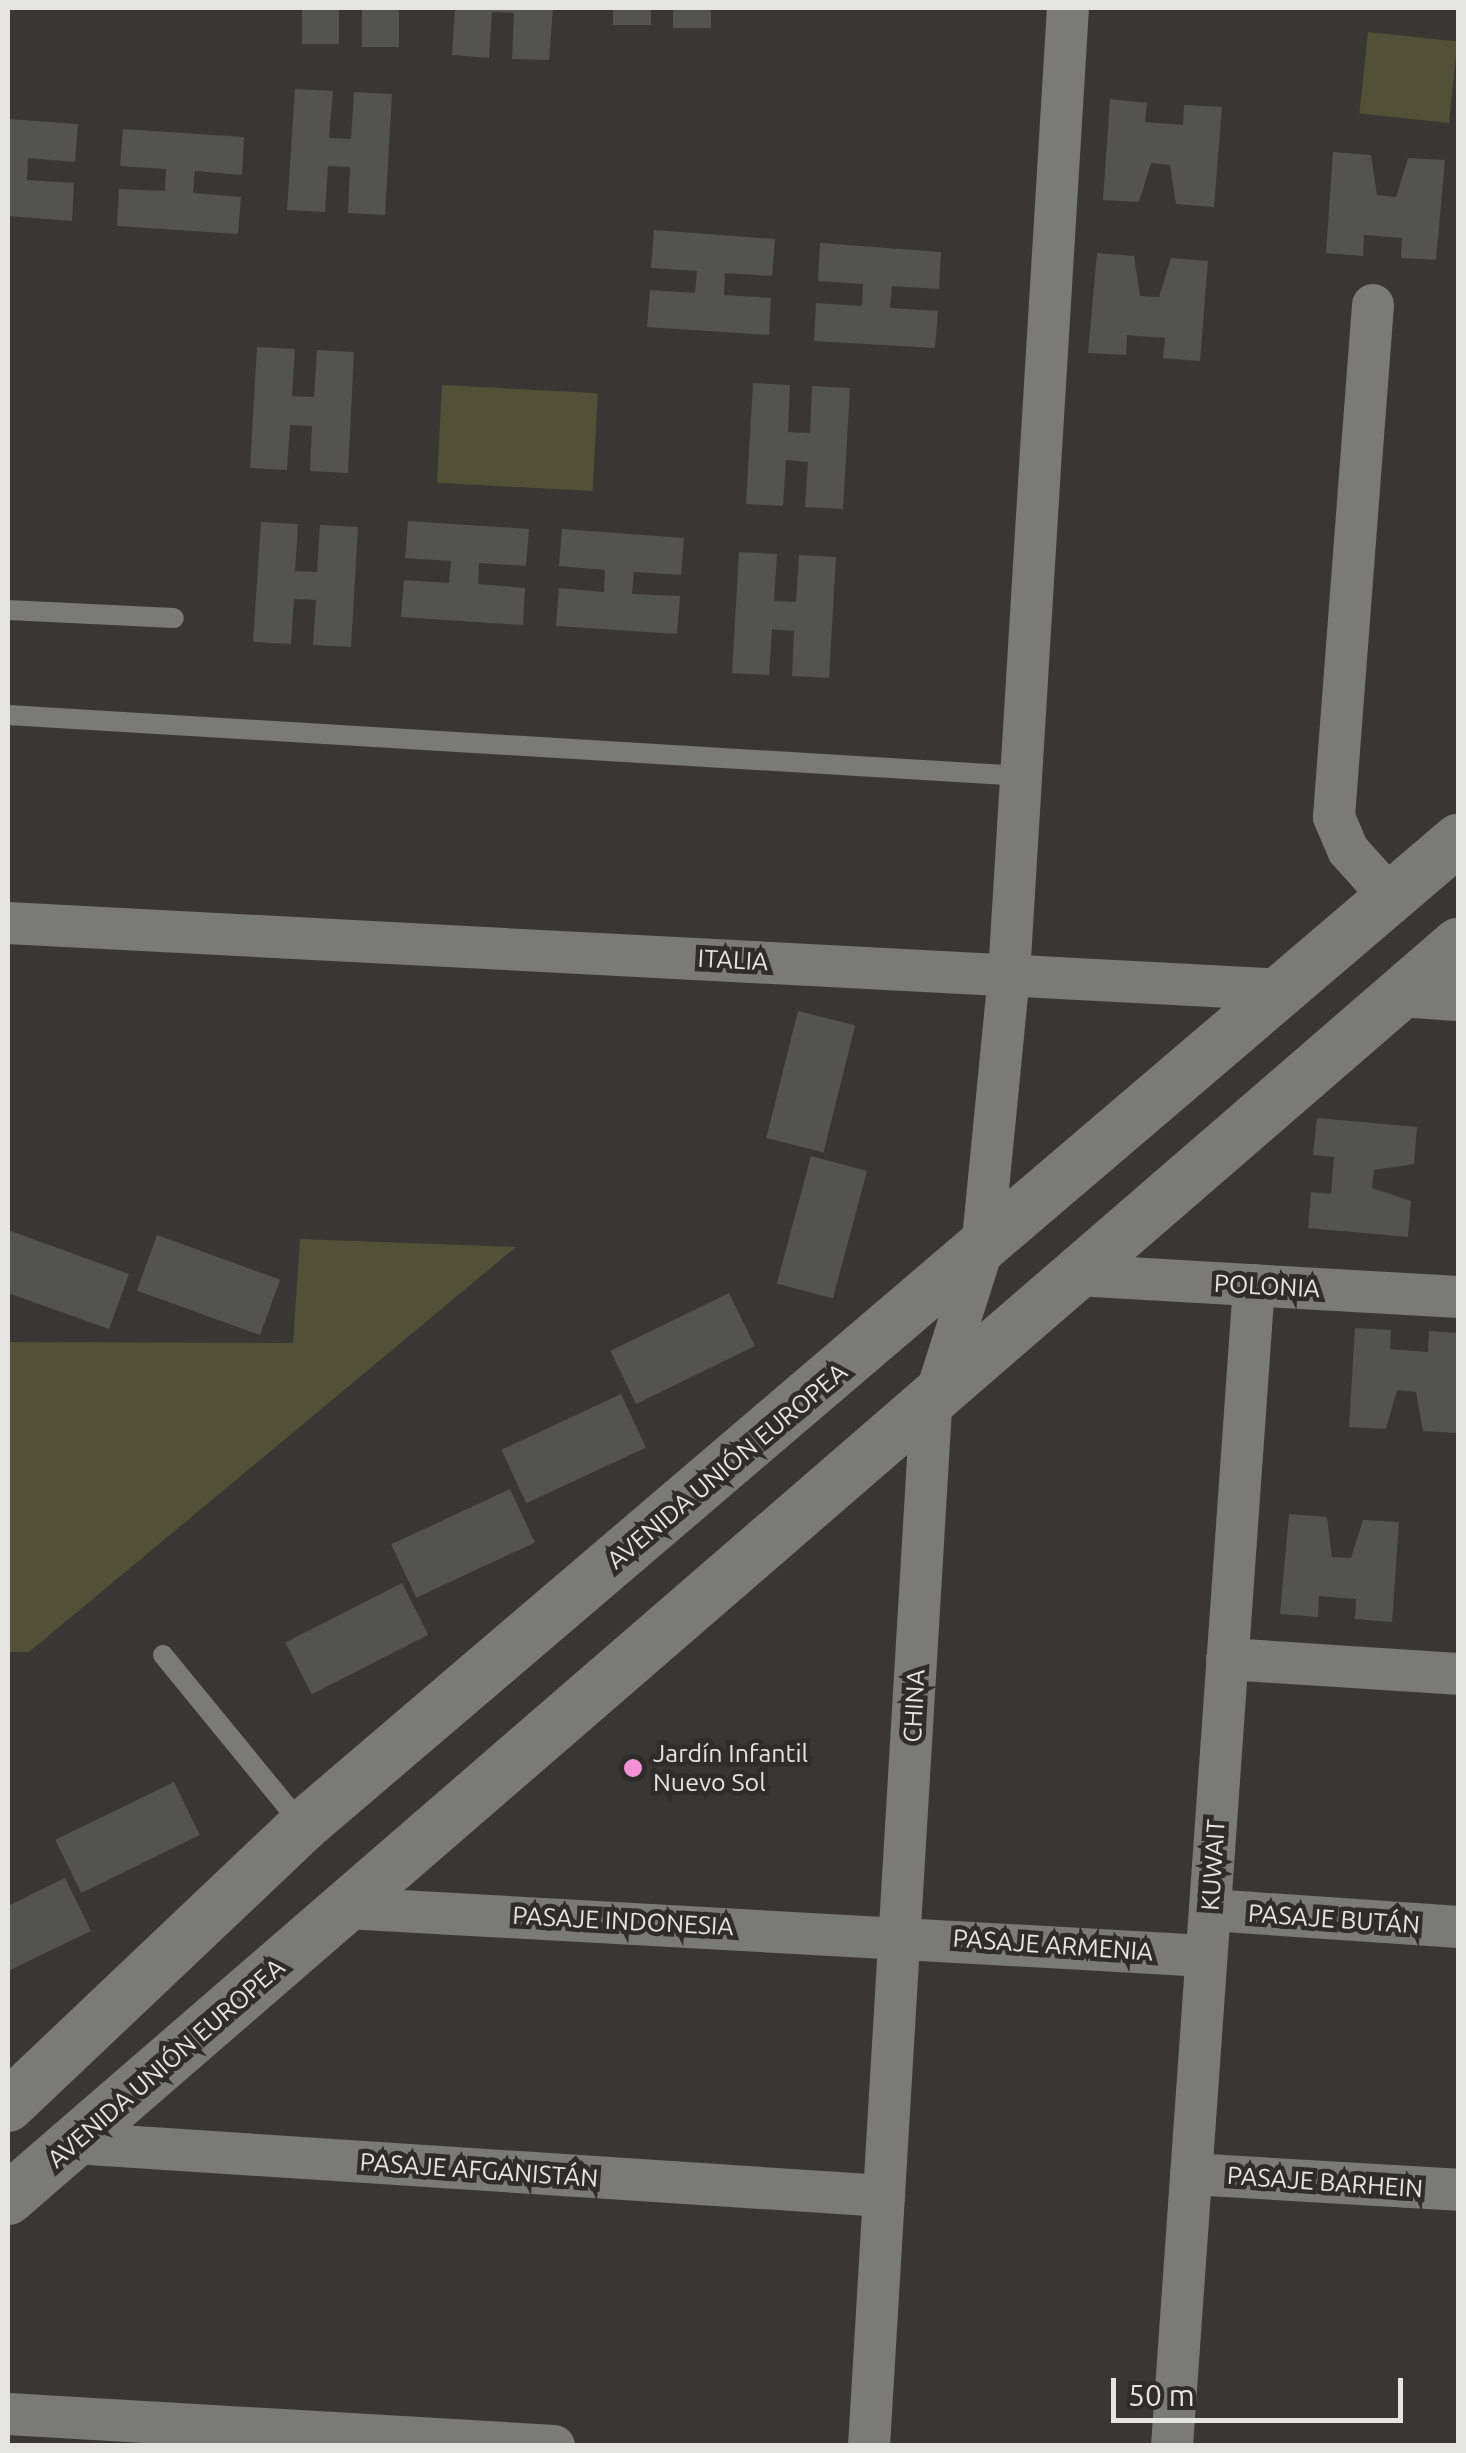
<!DOCTYPE html>
<meta charset="utf-8">
<style>
body{margin:0}
#map{position:relative;width:1466px;height:2453px;overflow:hidden;background:#383734;font-family:Ubuntu,sans-serif}
div>[style]{position:absolute}
[style*='--x']{left:calc(var(--x)*1px);top:calc(var(--y)*1px);width:calc(var(--w)*1px);rotate:calc(var(--a)*1deg)}
.green>*{inset:0;background:#525036;transform-origin:0 0}
.building>*{inset:0;background:#53534f;transform-origin:0 0}
.service>*{height:20px;margin:-10px;padding:0 10px;transform-origin:10px;border-radius:10px;background:#7a7a76}
.minor>*{height:42px;margin:-21px;padding:0 21px;transform-origin:21px;border-radius:21px;background:#7a7a76}
.tertiary>*{height:52px;margin:-26px;padding:0 26px;transform-origin:26px;border-radius:26px;background:#7a7a76}
.dots>*{width:28px;height:28px;translate:-50% -50%;box-sizing:border-box;border:5px solid #2e2d2a;border-radius:50%}
span{translate:-50% -50%;white-space:nowrap;text-align:center;line-height:1.15;-webkit-text-stroke:9px #2e2d2a;paint-order:stroke}
.street-label{font-size:25px;color:#e4e4e2}
.poi-label{font-size:25px;color:#e4e4e2}
.left{translate:0 -50%;text-align:left}
.frame{position:absolute;inset:0;border:10px solid #e4e4e2;pointer-events:none}
.scale{position:absolute;left:1111px;top:2378px;width:292px;height:45px;box-sizing:border-box;border:5px solid #e4e4e2;border-top:0;padding-left:12px;font-size:30px;line-height:35px;white-space:nowrap;color:#e4e4e2;-webkit-text-stroke:8px #2e2d2a;paint-order:stroke}
</style>
<div id="map">
<div class="green">
<div style="left:1368px;top:32px;width:90px;height:82px;rotate:6deg"></div>
<div style="left:442px;top:385px;width:156px;height:98px;rotate:3deg"></div>
<div style="clip-path:polygon(300px 1239px,516px 1247px,29px 1652px,8px 1652px,8px 1342px,293px 1343px)"></div>
</div>
<div class="building">
<div style="left:302px;top:8px;width:37px;height:36px"></div>
<div style="left:362px;top:8px;width:37px;height:39px"></div>
<div style="clip-path:polygon(455px 8px,553px 8px,549px 60px,512px 59px,514px 13px,492px 12px,489px 58px,452px 55px)"></div>
<div style="left:613px;top:8px;width:38px;height:17px"></div>
<div style="left:673px;top:8px;width:38px;height:20px"></div>
<div style="clip-path:polygon(295px 89px,333px 91px,329px 138px,351px 139px,354px 92px,392px 94px,385px 215px,348px 213px,350px 167px,328px 166px,325px 212px,287px 210px)"></div>
<div style="clip-path:polygon(1110px 99px,1147px 103px,1145px 122px,1183px 125px,1184px 105px,1222px 107px,1214px 207px,1176px 204px,1170px 165px,1151px 163px,1139px 202px,1103px 200px)"></div>
<div style="clip-path:polygon(8px 119px,78px 124px,75px 162px,28px 158px,27px 180px,74px 183px,72px 221px,8px 216px)"></div>
<div style="clip-path:polygon(123px 129px,244px 137px,242px 175px,195px 171px,193px 193px,241px 197px,238px 234px,117px 226px,119px 189px,165px 191px,166px 169px,120px 166px)"></div>
<div style="clip-path:polygon(1333px 152px,1371px 155px,1377px 195px,1396px 197px,1408px 158px,1445px 160px,1436px 260px,1401px 258px,1402px 238px,1364px 235px,1363px 256px,1326px 253px)"></div>
<div style="clip-path:polygon(654px 230px,775px 239px,772px 276px,725px 273px,724px 295px,771px 298px,769px 335px,647px 327px,650px 290px,695px 293px,697px 271px,651px 268px)"></div>
<div style="clip-path:polygon(820px 243px,941px 252px,939px 289px,892px 286px,890px 308px,938px 311px,935px 348px,814px 341px,816px 303px,862px 306px,863px 284px,818px 281px)"></div>
<div style="clip-path:polygon(1097px 253px,1134px 256px,1140px 296px,1159px 297px,1171px 258px,1208px 261px,1200px 361px,1163px 358px,1165px 338px,1127px 335px,1126px 355px,1088px 353px)"></div>
<div style="clip-path:polygon(257px 347px,295px 349px,292px 396px,314px 397px,317px 350px,354px 352px,348px 473px,310px 471px,312px 426px,290px 425px,287px 470px,250px 468px)"></div>
<div style="clip-path:polygon(753px 383px,790px 385px,788px 432px,810px 433px,812px 386px,850px 388px,843px 509px,805px 507px,808px 462px,786px 460px,783px 506px,746px 504px)"></div>
<div style="clip-path:polygon(408px 521px,529px 529px,526px 566px,479px 563px,478px 584px,525px 588px,523px 625px,401px 617px,404px 580px,449px 583px,451px 561px,405px 558px)"></div>
<div style="clip-path:polygon(261px 522px,298px 524px,295px 571px,317px 572px,320px 525px,358px 527px,351px 647px,313px 645px,316px 600px,294px 599px,291px 644px,253px 642px)"></div>
<div style="clip-path:polygon(562px 529px,684px 538px,681px 575px,634px 572px,632px 594px,680px 596px,677px 634px,556px 626px,559px 588px,604px 592px,605px 570px,559px 566px)"></div>
<div style="clip-path:polygon(739px 552px,777px 554px,774px 601px,796px 602px,799px 555px,836px 557px,829px 678px,792px 676px,794px 631px,772px 629px,769px 675px,732px 673px)"></div>
<div style="left:798px;top:1011px;width:59px;height:131px;rotate:14deg"></div>
<div style="clip-path:polygon(1317px 1118px,1417px 1127px,1414px 1164px,1374px 1170px,1372px 1188px,1411px 1201px,1408px 1237px,1308px 1228px,1311px 1192px,1331px 1194px,1334px 1157px,1313px 1155px)"></div>
<div style="left:811px;top:1156px;width:58px;height:132px;rotate:15deg"></div>
<div style="clip-path:polygon(8px 1230px,129px 1274px,109px 1329px,8px 1293px)"></div>
<div style="left:157px;top:1235px;width:131px;height:59px;rotate:20deg"></div>
<div style="left:729px;top:1293px;width:59px;height:132px;rotate:64deg"></div>
<div style="clip-path:polygon(1355px 1328px,1391px 1330px,1390px 1349px,1428px 1352px,1429px 1331px,1458px 1333px,1458px 1433px,1423px 1431px,1416px 1392px,1397px 1390px,1386px 1429px,1349px 1427px)"></div>
<div style="left:621px;top:1394px;width:59px;height:132px;rotate:65deg"></div>
<div style="left:510px;top:1489px;width:59px;height:131px;rotate:65deg"></div>
<div style="clip-path:polygon(1289px 1514px,1327px 1517px,1332px 1557px,1351px 1558px,1363px 1520px,1399px 1522px,1392px 1622px,1355px 1619px,1356px 1599px,1319px 1596px,1318px 1617px,1280px 1614px)"></div>
<div style="left:402px;top:1583px;width:58px;height:131px;rotate:63deg"></div>
<div style="left:174px;top:1782px;width:59px;height:132px;rotate:64deg"></div>
<div style="clip-path:polygon(65px 1878px,91px 1931px,8px 1971px,8px 1906px)"></div>
</div>
<div class="service">
<div style="--x:8;--y:610;--w:166;--a:2.8"></div>
<div style="--x:8;--y:715;--w:1016;--a:3.44"></div>
<div style="--x:163;--y:1655;--w:221;--a:50.7"></div>
</div>
<div class="minor">
<div style="--x:1373;--y:305;--w:513;--a:94.36"></div>
<div style="--x:1334;--y:817;--w:36;--a:67"></div>
<div style="--x:1348;--y:850;--w:64;--a:48.1"></div>
<div style="--x:8;--y:923;--w:1282;--a:3"></div>
<div style="--x:1398;--y:996;--w:60;--a:3.8"></div>
<div style="--x:1076;--y:1275;--w:383;--a:3.3"></div>
<div style="--x:1227;--y:1659;--w:231;--a:3.7"></div>
<div style="--x:346;--y:1908;--w:861;--a:3.19"></div>
<div style="--x:1210;--y:1910;--w:249;--a:3.9"></div>
<div style="--x:74;--y:2143;--w:812;--a:3.74"></div>
<div style="--x:1191;--y:2174;--w:267;--a:3.4"></div>
<div style="--x:8;--y:2414;--w:547;--a:3.35"></div>
<div style="--x:869;--y:2446;--w:1038;--a:-86.58"></div>
<div style="--x:931;--y:1410;--w:168;--a:-72.3"></div>
<div style="--x:982;--y:1250;--w:276;--a:-84.4"></div>
<div style="--x:1009;--y:975;--w:969;--a:-86.51"></div>
<div style="--x:1172;--y:2446;--w:1164;--a:-85.96"></div>
</div>
<div class="tertiary">
<div style="--x:8;--y:2106;--w:407;--a:-43.5"></div>
<div style="--x:303;--y:1826;--w:1519;--a:-40.49"></div>
<div style="--x:8;--y:2199;--w:1918;--a:-40.88"></div>
</div>
<div class="dots">
<div style="left:633px;top:1768px;background:#f391d5"></div>
</div>
<div class="street-label">
<span style="left:733px;top:960px;rotate:3deg">ITALIA</span>
<span style="left:1267px;top:1286px;rotate:3deg">POLONIA</span>
<span style="left:727px;top:1466px;rotate:-40deg">AVENIDA UNIÓN EUROPEA</span>
<span style="left:914px;top:1706px;rotate:-87deg">CHINA</span>
<span style="left:1213px;top:1865px;rotate:-86deg">KUWAIT</span>
<span style="left:1334px;top:1919px;rotate:4deg">PASAJE BUTÁN</span>
<span style="left:623px;top:1921px;rotate:3deg">PASAJE INDONESIA</span>
<span style="left:1053px;top:1945px;rotate:4deg">PASAJE ARMENIA</span>
<span style="left:166px;top:2063px;rotate:-41deg">AVENIDA UNIÓN EUROPEA</span>
<span style="left:479px;top:2170px;rotate:4deg">PASAJE AFGANISTÁN</span>
<span style="left:1325px;top:2182px;rotate:4deg">PASAJE BARHEIN</span>
</div>
<div class="poi-label">
<span class="left" style="left:653px;top:1768px">Jardín Infantil<br>Nuevo Sol</span>
</div>
<div class="frame"></div>
<div class="scale">50 m</div>
</div>
